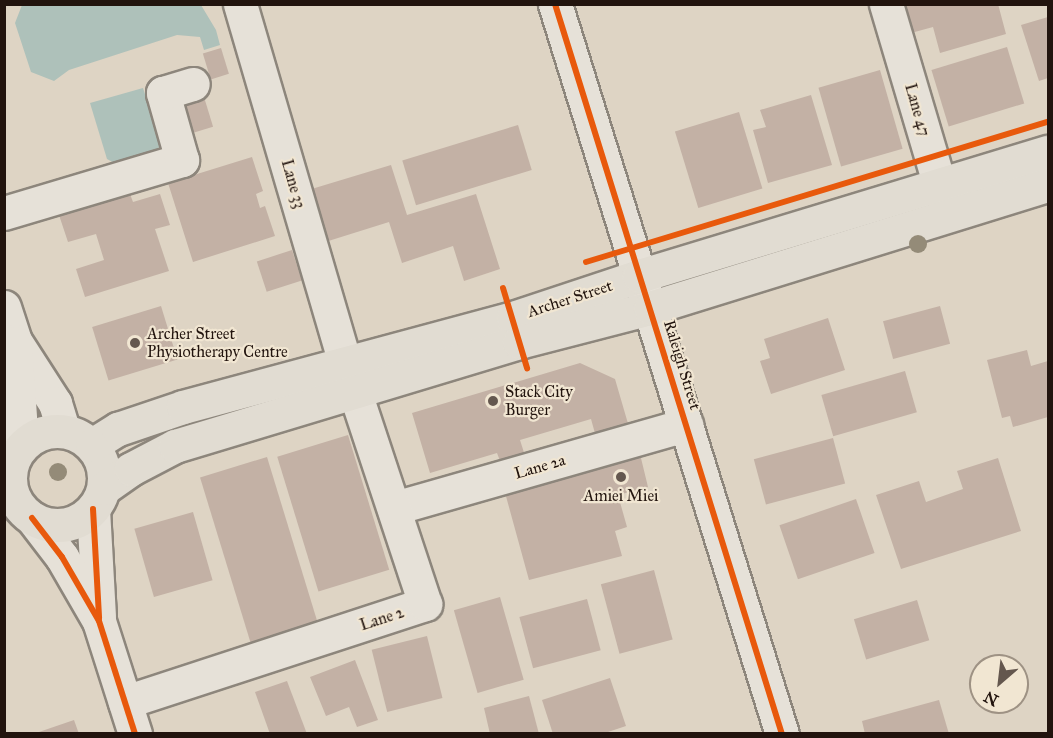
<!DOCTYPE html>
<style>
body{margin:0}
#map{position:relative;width:1053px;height:738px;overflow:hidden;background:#ded4c4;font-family:"IM FELL Great Primer",serif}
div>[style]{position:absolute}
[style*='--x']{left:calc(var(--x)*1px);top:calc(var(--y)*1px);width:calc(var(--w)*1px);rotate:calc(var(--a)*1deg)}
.water>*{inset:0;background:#aec1ba}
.building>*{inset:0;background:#c3b1a5;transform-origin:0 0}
.roads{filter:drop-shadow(2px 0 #8d867c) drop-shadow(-2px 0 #8d867c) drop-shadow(0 2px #8d867c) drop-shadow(0 -2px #8d867c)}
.minor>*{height:33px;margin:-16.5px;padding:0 16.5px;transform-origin:16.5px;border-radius:16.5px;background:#e6e1d8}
.major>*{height:33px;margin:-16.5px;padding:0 16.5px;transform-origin:16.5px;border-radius:16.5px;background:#e1dcd2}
.major>.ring{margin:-16.5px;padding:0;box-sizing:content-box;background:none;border:33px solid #e1dcd2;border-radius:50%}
.cycleway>*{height:6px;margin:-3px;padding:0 3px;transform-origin:3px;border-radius:3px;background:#e8590c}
.trees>*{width:18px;height:18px;margin:-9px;border-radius:50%;background:#948b78}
.dots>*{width:16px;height:16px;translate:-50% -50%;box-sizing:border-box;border:3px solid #f1e6d2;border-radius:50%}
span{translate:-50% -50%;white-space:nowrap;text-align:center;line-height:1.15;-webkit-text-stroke:4.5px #f1e6d2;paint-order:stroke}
.street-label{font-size:16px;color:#22140e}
.poi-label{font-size:16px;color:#22140e}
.left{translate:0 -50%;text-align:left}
.frame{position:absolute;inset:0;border:6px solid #22140e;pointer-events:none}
.north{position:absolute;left:969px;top:654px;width:60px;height:60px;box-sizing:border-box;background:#f1e6d2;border:2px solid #9e9284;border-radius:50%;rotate:208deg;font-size:16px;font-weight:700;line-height:24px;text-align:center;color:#22140e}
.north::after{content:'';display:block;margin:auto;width:21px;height:27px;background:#64574e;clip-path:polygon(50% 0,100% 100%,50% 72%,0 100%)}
</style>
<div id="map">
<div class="water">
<div style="clip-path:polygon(22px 5px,201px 5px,216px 30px,220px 45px,204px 50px,200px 37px,177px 35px,69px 70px,54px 81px,31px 72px,15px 23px)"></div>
<div style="clip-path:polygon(143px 88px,159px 137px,159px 147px,155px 154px,116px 164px,107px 159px,90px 103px)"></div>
</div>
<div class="building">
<div style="clip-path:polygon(903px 4px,998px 4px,1006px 34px,940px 53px,933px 27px,911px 33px)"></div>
<div style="clip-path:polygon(1048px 17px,1048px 78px,1039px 81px,1021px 25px)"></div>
<div style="left:1007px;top:47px;width:59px;height:79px;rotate:73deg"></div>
<div style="left:221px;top:48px;width:27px;height:19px;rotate:73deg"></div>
<div style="left:880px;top:70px;width:82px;height:64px;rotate:74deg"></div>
<div style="clip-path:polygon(811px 95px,832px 165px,768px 183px,753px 130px,766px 127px,760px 110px)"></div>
<div style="left:204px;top:97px;width:31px;height:25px;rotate:73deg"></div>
<div style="left:739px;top:112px;width:80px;height:67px;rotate:73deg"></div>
<div style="left:518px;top:125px;width:47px;height:121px;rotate:73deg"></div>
<div style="clip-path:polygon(252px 157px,263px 191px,256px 194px,260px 208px,265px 206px,275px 236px,193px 262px,168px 183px)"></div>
<div style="clip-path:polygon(391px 165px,407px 215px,476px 194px,500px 269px,464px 281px,453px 246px,402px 263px,389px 222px,322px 243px,305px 191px)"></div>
<div style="clip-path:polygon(130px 194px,133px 202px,160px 194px,170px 225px,155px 229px,169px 271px,85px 297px,76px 269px,104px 260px,96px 234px,68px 242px,58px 212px)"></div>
<div style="left:292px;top:250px;width:32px;height:37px;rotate:72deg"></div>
<div style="left:161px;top:306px;width:56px;height:72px;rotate:73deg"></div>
<div style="left:940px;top:306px;width:39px;height:59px;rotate:75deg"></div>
<div style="clip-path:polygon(828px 318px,845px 370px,771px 394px,760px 361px,770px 358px,764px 339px)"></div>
<div style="clip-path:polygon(1027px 350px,1031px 366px,1048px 361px,1048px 417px,1013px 427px,1010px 416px,1002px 418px,987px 360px)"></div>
<div style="clip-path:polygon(580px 363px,615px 379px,629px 427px,596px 437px,591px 419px,520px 440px,527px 462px,503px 469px,497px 453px,430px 473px,412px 413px)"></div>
<div style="left:905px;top:371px;width:43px;height:87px;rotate:74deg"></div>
<div style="left:348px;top:435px;width:141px;height:74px;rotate:73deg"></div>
<div style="left:833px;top:438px;width:47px;height:82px;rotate:75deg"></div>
<div style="clip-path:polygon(640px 454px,648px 487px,618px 495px,627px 527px,615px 531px,622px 556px,529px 580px,504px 489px)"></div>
<div style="left:267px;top:457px;width:182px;height:70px;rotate:73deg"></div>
<div style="clip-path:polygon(998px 458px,1021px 531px,901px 569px,876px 495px,919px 481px,926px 502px,963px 489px,957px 471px)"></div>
<div style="left:856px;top:499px;width:57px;height:81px;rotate:71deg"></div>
<div style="left:193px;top:512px;width:71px;height:61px;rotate:74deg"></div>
<div style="left:654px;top:570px;width:72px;height:55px;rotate:75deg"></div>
<div style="left:500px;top:597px;width:86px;height:48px;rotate:74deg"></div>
<div style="left:587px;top:599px;width:53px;height:70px;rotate:75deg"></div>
<div style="left:917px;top:600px;width:42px;height:66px;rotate:73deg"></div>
<div style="left:427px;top:636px;width:64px;height:57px;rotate:76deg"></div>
<div style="clip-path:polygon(355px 660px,378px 720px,357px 727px,349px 707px,326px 716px,310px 677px)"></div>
<div style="clip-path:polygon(610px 678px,626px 726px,602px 734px,553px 734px,542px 700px)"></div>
<div style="clip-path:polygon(287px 681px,307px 734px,270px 734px,255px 692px)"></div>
<div style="clip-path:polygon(529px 696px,539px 734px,490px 734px,484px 708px)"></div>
<div style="clip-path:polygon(939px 700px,949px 734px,865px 734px,862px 721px)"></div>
<div style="clip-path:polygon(74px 720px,79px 734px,36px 734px,36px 733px)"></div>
</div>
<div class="roads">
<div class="minor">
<div style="--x:240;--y:4;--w:375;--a:73.7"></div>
<div style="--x:555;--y:4;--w:764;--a:72.73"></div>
<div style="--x:886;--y:4;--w:218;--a:73.5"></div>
<div style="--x:4;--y:213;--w:186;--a:-16.6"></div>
<div style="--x:182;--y:160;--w:70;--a:-105.8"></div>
<div style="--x:163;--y:93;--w:31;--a:-17"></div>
<div style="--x:4;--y:307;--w:36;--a:72"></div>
<div style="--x:15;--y:341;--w:74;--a:57.2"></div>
<div style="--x:55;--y:403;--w:28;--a:73"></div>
<div style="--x:15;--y:343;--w:103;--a:86.1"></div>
<div style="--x:394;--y:508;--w:304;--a:-15.9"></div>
<div style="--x:93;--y:509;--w:107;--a:86.8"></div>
<div style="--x:32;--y:518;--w:49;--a:52.4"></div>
<div style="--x:62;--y:557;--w:74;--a:60"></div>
<div style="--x:99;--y:621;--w:119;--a:72.3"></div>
<div style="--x:125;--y:702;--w:316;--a:-18.1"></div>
<div style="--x:425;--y:604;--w:223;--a:-108.3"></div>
</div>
<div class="major">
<div class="ring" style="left:10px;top:431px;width:61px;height:61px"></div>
<div style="--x:92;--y:445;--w:31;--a:-32"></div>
<div style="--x:118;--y:429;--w:69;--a:-18.7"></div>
<div style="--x:183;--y:407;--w:342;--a:-15.1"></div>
<div style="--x:513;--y:318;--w:133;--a:-18.4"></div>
<div style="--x:639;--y:276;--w:427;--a:-16.9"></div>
<div style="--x:104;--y:488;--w:33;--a:-35"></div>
<div style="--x:131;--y:469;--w:50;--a:-27.6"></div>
<div style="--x:175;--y:446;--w:359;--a:-16.8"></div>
<div style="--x:519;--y:342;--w:135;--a:-14.5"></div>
<div style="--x:650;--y:308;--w:417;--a:-17.2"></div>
</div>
</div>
<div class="cycleway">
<div style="--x:555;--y:4;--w:764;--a:72.73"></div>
<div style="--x:586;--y:262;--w:483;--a:-16.9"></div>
<div style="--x:503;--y:288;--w:84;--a:73.3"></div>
<div style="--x:93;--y:509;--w:109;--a:86.8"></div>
<div style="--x:32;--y:518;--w:49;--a:52.4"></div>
<div style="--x:62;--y:557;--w:74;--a:60"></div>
<div style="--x:99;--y:621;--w:119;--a:72.3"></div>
</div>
<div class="trees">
<div style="left:918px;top:244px"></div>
<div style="left:58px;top:472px"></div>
</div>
<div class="dots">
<div style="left:135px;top:343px;background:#64574e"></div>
<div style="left:493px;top:401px;background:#64574e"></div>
<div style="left:621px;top:477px;background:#64574e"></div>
</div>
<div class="street-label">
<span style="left:917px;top:110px;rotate:74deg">Lane 47</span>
<span style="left:293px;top:184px;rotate:74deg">Lane 33</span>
<span style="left:570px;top:299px;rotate:-18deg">Archer Street</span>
<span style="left:682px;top:365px;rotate:73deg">Raleigh Street</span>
<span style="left:540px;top:467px;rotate:-16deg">Lane 2a</span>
<span style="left:382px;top:619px;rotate:-18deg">Lane 2</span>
</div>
<div class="poi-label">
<span class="left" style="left:147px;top:343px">Archer Street<br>Physiotherapy Centre</span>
<span class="left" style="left:505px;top:401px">Stack City<br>Burger</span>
<span style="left:621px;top:496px">Amiei Miei</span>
</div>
<div class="frame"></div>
<div class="north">N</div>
</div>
